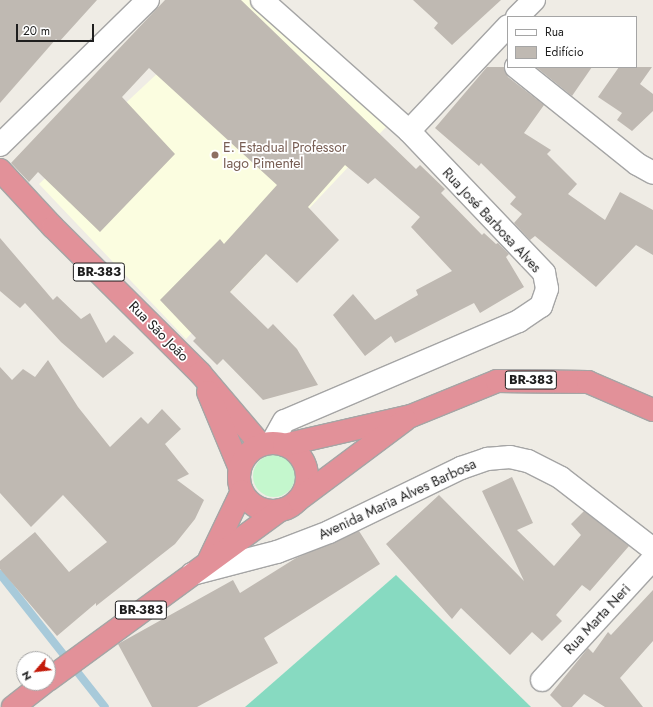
<!DOCTYPE html>
<meta charset="utf-8">
<style>
body{margin:0}
#map{position:relative;width:653px;height:707px;overflow:hidden;background:#efece5;font-family:Jost,sans-serif}
div>[style]{position:absolute}
[style*='--x']{left:calc(var(--x)*1px);top:calc(var(--y)*1px);width:calc(var(--w)*1px);rotate:calc(var(--a)*1deg)}
.education>*{inset:0;background:#fbfde0}
.park>*{inset:0;background:#c4f7cd}
.round{border-radius:50%}
.pitch>*{inset:0;background:#87dac1}
.stream>*{height:8px;margin:-4px;padding:0 4px;transform-origin:4px;border-radius:4px;background:#a8cada}
.building>*{inset:0;background:#bfb9b2}
.roads{filter:drop-shadow(1px 0 #a5a5a5) drop-shadow(-1px 0 #a5a5a5) drop-shadow(0 1px #a5a5a5) drop-shadow(0 -1px #a5a5a5)}
.minor>*{height:22px;margin:-11px;padding:0 11px;transform-origin:11px;border-radius:11px;background:#fff}
.highway>*{height:22px;margin:-11px;padding:0 11px;transform-origin:11px;border-radius:11px;background:#e29199}
.highway>.ring{margin:-11px;padding:0;box-sizing:content-box;background:none;border:22px solid #e29199;border-radius:50%}
.dots>*{width:11px;height:11px;translate:-50% -50%;box-sizing:border-box;border:2px solid #fff;border-radius:50%}
span{translate:-50% -50%;white-space:nowrap;text-align:center;line-height:1.15;-webkit-text-stroke:3.5px #fff;paint-order:stroke}
.shield-label span{padding:1px 3px;background:#fff;border:1px solid;border-radius:3px;-webkit-text-stroke-width:0}
.shield-label{font-size:13px;color:#1e1e1e;font-weight:700}
.education-label{font-size:14px;color:#785e54}
.left{translate:0 -50%;text-align:left}
.street-label{font-size:14px;color:#1e1e1e}
.legend{position:absolute;left:507px;top:16px;width:130px;height:52px;box-sizing:border-box;background:#fff;border:1px solid #a5a5a5;margin:0;padding:5px 7px;list-style:none;font-size:12px;color:#1e1e1e}
.legend li{display:flex;align-items:center;gap:8px;height:20px}
.legend b{width:20px;border:1px solid #a5a5a5}
.north{position:absolute;left:16px;top:651px;width:40px;height:40px;box-sizing:border-box;background:#fff;border:1px solid #a5a5a5;border-radius:50%;rotate:242deg;font-size:11px;font-weight:700;line-height:16px;text-align:center;color:#1e1e1e}
.north::after{content:'';display:block;margin:auto;width:14px;height:18px;background:#c31a0a;clip-path:polygon(50% 0,100% 100%,50% 72%,0 100%)}
.scale{position:absolute;left:16px;top:24px;width:78px;height:18px;box-sizing:border-box;border:2px solid #1e1e1e;border-top:0;padding-left:5px;font-size:12px;line-height:14px;white-space:nowrap;color:#1e1e1e;-webkit-text-stroke:3px #fff;paint-order:stroke}
</style>
<div id="map">
<div class="education">
<div style="clip-path:polygon(236px 0,251px 0,386px 127px,186px 339px,39px 184px)"></div>
</div>
<div class="park">
<div class="round" style="left:253px;top:455px;width:42px;height:42px"></div>
</div>
<div class="pitch">
<div style="clip-path:polygon(396px 575px,531px 707px,245px 707px)"></div>
</div>
<div class="stream">
<div style="--x:0;--y:574;--w:169;--a:51.7"></div>
</div>
<div class="building">
<div style="clip-path:polygon(0 0,97px 0,59px 42px,56px 39px,0 103px)"></div>
<div style="clip-path:polygon(165px 0,241px 0,416px 169px,420px 165px,445px 189px,441px 193px,482px 235px,484px 233px,496px 244px,498px 243px,509px 254px,506px 257px,524px 287px,480px 313px,474px 303px,395px 343px,391px 336px,365px 356px,333px 315px,353px 294px,375px 320px,418px 295px,416px 290px,452px 271px,411px 227px,420px 217px,375px 178px,368px 184px,345px 165px,308px 207px,339px 240px,297px 283px,266px 254px,230px 292px,268px 329px,273px 324px,297px 349px,318px 385px,263px 400px,223px 359px,217px 365px,193px 341px,196px 338px,160px 300px,220px 239px,224px 244px,277px 185px,149px 68px,122px 97px,175px 154px,100px 232px,38px 172px,29px 182px,11px 163px)"></div>
<div style="clip-path:polygon(413px 0,501px 0,452px 45px,434px 28px,438px 23px)"></div>
<div style="clip-path:polygon(487px 67px,504px 67px,508px 77px,544px 105px,524px 133px,551px 150px,547px 154px,577px 184px,568px 194px,605px 220px,620px 192px,653px 210px,653px 255px,636px 245px,596px 287px,535px 236px,530px 240px,514px 223px,522px 214px,510px 204px,516px 197px,481px 163px,479px 166px,435px 128px)"></div>
<div style="clip-path:polygon(536px 67px,592px 67px,572px 96px)"></div>
<div style="clip-path:polygon(619px 67px,652px 67px,640px 84px,653px 94px,653px 111px,632px 131px,617px 120px,622px 113px,598px 97px)"></div>
<div style="clip-path:polygon(0 238px,53px 300px,57px 296px,81px 319px,90px 313px,106px 343px,114px 335px,134px 353px,103px 378px,61px 342px,25px 303px,20px 308px,0 291px)"></div>
<div style="clip-path:polygon(48px 360px,78px 407px,110px 447px,141px 417px,148px 424px,162px 409px,181px 429px,165px 444px,189px 474px,177px 480px,204px 500px,195px 519px,175px 544px,96px 606px,96px 603px,57px 636px,0 569px,0 561px,35px 532px,69px 572px,107px 542px,63px 495px,31px 527px,0 493px,0 367px,12px 380px,23px 369px,35px 377px)"></div>
<div style="clip-path:polygon(512px 477px,533px 523px,517px 530px,554px 566px,581px 535px,571px 524px,584px 511px,629px 546px,590px 591px,582px 585px,556px 615px,562px 621px,542px 641px,532px 632px,510px 655px,461px 608px,452px 619px,386px 544px,439px 495px,524px 581px,482px 491px)"></div>
<div style="clip-path:polygon(359px 531px,380px 564px,264px 638px,278px 663px,197px 707px,152px 707px,118px 644px,233px 580px,240px 593px,296px 558px)"></div>
<div style="clip-path:polygon(653px 590px,653px 641px,620px 678px,643px 707px,605px 707px,584px 694px,572px 707px,562px 707px,550px 695px,588px 648px,593px 653px,608px 632px,611px 635px)"></div>
</div>
<div class="roads">
<div class="minor">
<div style="--x:262;--y:0;--w:197;--a:41.7"></div>
<div style="--x:409;--y:131;--w:196;--a:46.4"></div>
<div style="--x:544;--y:273;--w:16;--a:79"></div>
<div style="--x:547;--y:289;--w:18;--a:109"></div>
<div style="--x:541;--y:306;--w:27;--a:146"></div>
<div style="--x:519;--y:321;--w:255;--a:156.9"></div>
<div style="--x:284;--y:421;--w:25;--a:119"></div>
<div style="--x:517;--y:17;--w:24;--a:-45"></div>
<div style="--x:516;--y:67;--w:155;--a:38.7"></div>
<div style="--x:637;--y:164;--w:18;--a:29"></div>
<div style="--x:409;--y:131;--w:144;--a:-46.7"></div>
<div style="--x:0;--y:145;--w:207;--a:-44.4"></div>
<div style="--x:192;--y:574;--w:88;--a:-14.5"></div>
<div style="--x:277;--y:552;--w:56;--a:-21"></div>
<div style="--x:329;--y:532;--w:147;--a:-25.9"></div>
<div style="--x:461;--y:468;--w:28;--a:-19"></div>
<div style="--x:487;--y:459;--w:23;--a:-5"></div>
<div style="--x:510;--y:457;--w:18;--a:13"></div>
<div style="--x:528;--y:461;--w:37;--a:27"></div>
<div style="--x:561;--y:478;--w:116;--a:37.7"></div>
<div style="--x:542;--y:680;--w:164;--a:-47.5"></div>
</div>
<div class="highway">
<div style="--x:0;--y:170;--w:78;--a:47.1"></div>
<div style="--x:53;--y:227;--w:207;--a:44.8"></div>
<div style="--x:200;--y:373;--w:94;--a:49.7"></div>
<div style="--x:208;--y:392;--w:83;--a:67.4"></div>
<div class="ring" style="left:239px;top:443px;width:46px;height:46px"></div>
<div style="--x:284;--y:445;--w:130;--a:-12.9"></div>
<div style="--x:411;--y:416;--w:93;--a:-22.1"></div>
<div style="--x:497;--y:381;--w:91;--a:0.6"></div>
<div style="--x:588;--y:382;--w:71;--a:23.3"></div>
<div style="--x:298;--y:500;--w:134;--a:-36.8"></div>
<div style="--x:209;--y:560;--w:76;--a:-64.4"></div>
<div style="--x:48;--y:680;--w:288;--a:-36.2"></div>
<div style="--x:13;--y:707;--w:39;--a:-38"></div>
</div>
</div>
<div class="dots">
<div style="left:215px;top:155px;background:#8d6e63"></div>
</div>
<div class="shield-label">
<span style="left:99px;top:272px">BR-383</span>
<span style="left:531px;top:380px">BR-383</span>
<span style="left:141px;top:610px">BR-383</span>
</div>
<div class="education-label">
<span class="left" style="left:223px;top:155px">E. Estadual Professor<br>Iago Pimentel</span>
</div>
<div class="street-label">
<span style="left:492px;top:220px;rotate:47deg">Rua José Barbosa Alves</span>
<span style="left:159px;top:331px;rotate:45deg">Rua São João</span>
<span style="left:397px;top:499px;rotate:-25deg">Avenida Maria Alves Barbosa</span>
<span style="left:597px;top:619px;rotate:-47deg">Rua Marta Neri</span>
</div>
<ul class="legend">
<li><b style="height:5px;background:#fff"></b>Rua</li>
<li><b style="height:11px;background:#bfb9b2"></b>Edifício</li>
</ul>
<div class="north">N</div>
<div class="scale">20 m</div>
</div>
